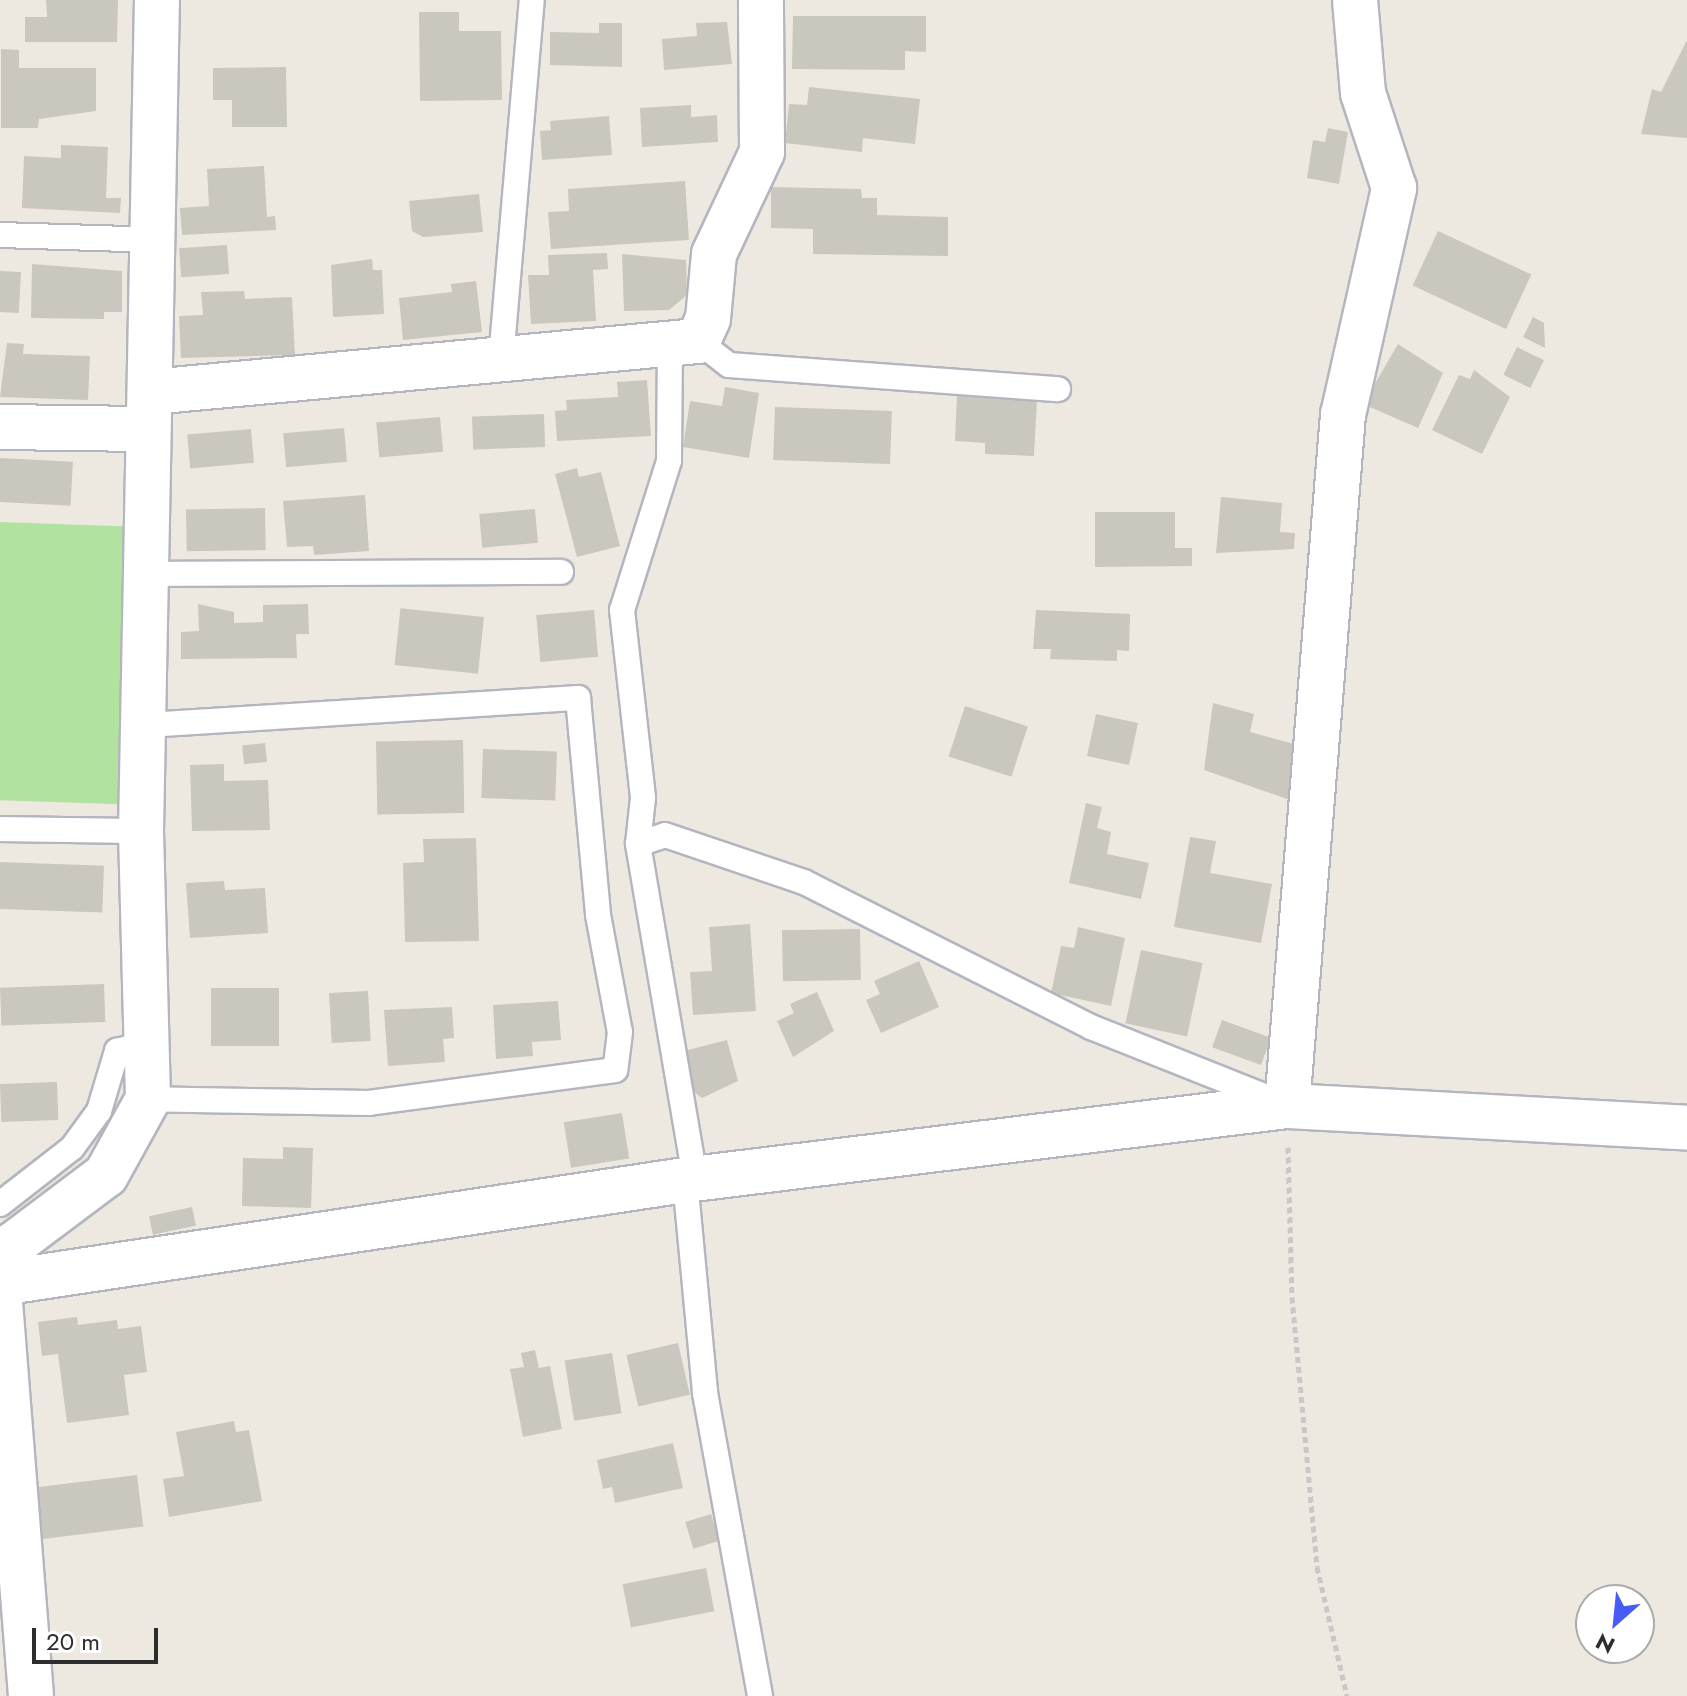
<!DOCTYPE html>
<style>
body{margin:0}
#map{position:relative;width:1687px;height:1696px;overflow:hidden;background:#eee9e0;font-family:Jost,sans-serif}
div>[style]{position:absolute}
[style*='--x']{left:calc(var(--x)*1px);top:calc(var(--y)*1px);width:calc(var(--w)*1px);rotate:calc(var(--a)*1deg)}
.green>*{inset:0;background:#b2e29f;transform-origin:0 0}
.building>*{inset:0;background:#cac7be;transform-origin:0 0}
.path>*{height:5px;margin-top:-2.5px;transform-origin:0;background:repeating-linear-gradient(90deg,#c8c8c8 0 6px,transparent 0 10px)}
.roads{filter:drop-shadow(2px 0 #b3b5bf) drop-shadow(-2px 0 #b3b5bf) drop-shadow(0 2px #b3b5bf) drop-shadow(0 -2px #b3b5bf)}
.lane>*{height:24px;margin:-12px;padding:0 12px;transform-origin:12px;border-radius:12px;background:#fff}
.street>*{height:44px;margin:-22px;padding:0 22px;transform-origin:22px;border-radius:22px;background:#fff}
span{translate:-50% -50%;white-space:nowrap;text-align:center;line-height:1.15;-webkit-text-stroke:7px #fff;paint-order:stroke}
.north{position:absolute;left:1575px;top:1584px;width:80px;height:80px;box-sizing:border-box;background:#fff;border:2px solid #ababab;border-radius:50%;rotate:207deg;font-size:22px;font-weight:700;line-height:32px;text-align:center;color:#2d2d2d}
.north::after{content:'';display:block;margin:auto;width:28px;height:36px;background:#475cf4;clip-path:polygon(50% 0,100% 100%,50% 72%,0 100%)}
.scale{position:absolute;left:32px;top:1628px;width:126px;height:36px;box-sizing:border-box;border:4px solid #2d2d2d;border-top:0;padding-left:10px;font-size:24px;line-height:28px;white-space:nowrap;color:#2d2d2d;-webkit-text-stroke:6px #fff;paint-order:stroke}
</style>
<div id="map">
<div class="green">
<div style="left:0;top:522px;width:136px;height:278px;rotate:2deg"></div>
</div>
<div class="building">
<div style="clip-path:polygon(46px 0,118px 0,117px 42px,25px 42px,25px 17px,47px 17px)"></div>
<div style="clip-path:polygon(419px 12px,459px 12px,459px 31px,501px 31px,502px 100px,420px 101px)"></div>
<div style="clip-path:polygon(793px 16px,926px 16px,926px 52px,905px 51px,905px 70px,792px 69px)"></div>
<div style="clip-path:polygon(727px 22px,732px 64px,664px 70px,662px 39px,697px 36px,696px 23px)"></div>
<div style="clip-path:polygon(599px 23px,622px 23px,622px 67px,550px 65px,550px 32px,599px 33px)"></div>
<div style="clip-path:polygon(1687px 40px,1687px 138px,1641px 134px,1652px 89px,1661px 92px)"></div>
<div style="clip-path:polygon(1px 49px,19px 50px,19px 68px,96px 68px,96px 111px,39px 119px,38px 128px,1px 128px)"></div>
<div style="clip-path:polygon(286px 67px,287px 127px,232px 127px,232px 100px,213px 100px,213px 68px)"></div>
<div style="clip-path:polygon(809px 87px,920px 99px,915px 144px,863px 138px,862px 152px,785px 143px,789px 104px,807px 105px)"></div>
<div style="clip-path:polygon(691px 105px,691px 117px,717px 115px,718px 142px,642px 147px,640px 108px)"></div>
<div style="clip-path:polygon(609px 116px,612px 155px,542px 160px,540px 131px,551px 130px,550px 121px)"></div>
<div style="clip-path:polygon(1328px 128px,1348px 132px,1339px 184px,1307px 178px,1313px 140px,1325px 142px)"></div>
<div style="clip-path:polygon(61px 145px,108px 147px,106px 198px,121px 198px,120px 213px,22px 208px,24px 156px,61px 158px)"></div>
<div style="clip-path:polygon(264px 166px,267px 217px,275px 216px,276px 230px,182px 235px,180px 208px,209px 206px,207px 169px)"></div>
<div style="clip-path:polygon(685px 181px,689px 240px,551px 249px,548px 212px,569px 211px,568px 189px)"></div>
<div style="clip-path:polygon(771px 187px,861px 189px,862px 198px,877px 198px,877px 215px,948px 217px,948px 256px,813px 254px,813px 229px,771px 228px)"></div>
<div style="clip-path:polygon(479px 194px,483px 232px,423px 237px,412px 231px,409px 201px)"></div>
<div style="left:1438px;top:231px;width:103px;height:60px;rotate:25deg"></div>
<div style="left:227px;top:245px;width:29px;height:48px;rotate:86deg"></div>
<div style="clip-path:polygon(607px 253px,608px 269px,593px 270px,596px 321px,531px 324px,528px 275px,549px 275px,548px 255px)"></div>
<div style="clip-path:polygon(622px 254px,686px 260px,687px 295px,669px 310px,624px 311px)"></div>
<div style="clip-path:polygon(372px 259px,373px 270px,382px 270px,384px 314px,333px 317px,331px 265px)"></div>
<div style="clip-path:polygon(32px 264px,122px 271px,122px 312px,104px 312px,104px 319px,31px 318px)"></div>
<div style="left:0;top:271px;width:21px;height:41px;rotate:3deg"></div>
<div style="clip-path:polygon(476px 281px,482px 332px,403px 340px,399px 298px,452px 292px,451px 284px)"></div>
<div style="clip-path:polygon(244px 291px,245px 299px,292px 297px,295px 355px,181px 358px,179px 316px,203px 315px,201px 292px)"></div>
<div style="clip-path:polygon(1533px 317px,1544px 323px,1545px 348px,1523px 337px)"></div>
<div style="clip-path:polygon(7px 343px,24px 344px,23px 354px,90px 356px,88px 400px,0 397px)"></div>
<div style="clip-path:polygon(1398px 344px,1443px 373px,1418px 428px,1363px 404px)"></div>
<div style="left:1517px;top:347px;width:30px;height:31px;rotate:26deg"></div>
<div style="clip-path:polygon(1474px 370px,1510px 397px,1482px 454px,1432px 430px,1459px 375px,1470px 379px)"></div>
<div style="clip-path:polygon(647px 380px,651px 436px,557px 441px,555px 411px,567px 410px,566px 400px,618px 397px,617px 382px)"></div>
<div style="clip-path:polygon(725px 387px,759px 393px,749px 458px,683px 447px,690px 401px,722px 406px)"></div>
<div style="clip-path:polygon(957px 396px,1037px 400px,1034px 456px,985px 454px,985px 443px,955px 441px)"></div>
<div style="left:775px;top:407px;width:117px;height:53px;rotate:2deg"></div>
<div style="left:544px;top:414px;width:33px;height:72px;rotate:88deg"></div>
<div style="left:440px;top:417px;width:35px;height:64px;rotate:85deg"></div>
<div style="left:344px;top:428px;width:34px;height:61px;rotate:85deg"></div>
<div style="left:251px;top:429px;width:34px;height:64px;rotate:85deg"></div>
<div style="left:0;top:458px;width:73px;height:44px;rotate:3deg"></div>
<div style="clip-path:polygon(577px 468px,579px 477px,601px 472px,620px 546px,577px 557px,555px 474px)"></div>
<div style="clip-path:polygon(365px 495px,369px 551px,314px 555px,313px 546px,287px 547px,283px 501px)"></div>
<div style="clip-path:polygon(1221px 497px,1282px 503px,1280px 532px,1295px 533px,1294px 549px,1216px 553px)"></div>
<div style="left:265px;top:508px;width:42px;height:79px;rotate:89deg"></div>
<div style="left:535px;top:509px;width:34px;height:56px;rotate:85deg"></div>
<div style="clip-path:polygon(1095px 512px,1175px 512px,1175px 548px,1192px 548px,1192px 566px,1095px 567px)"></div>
<div style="clip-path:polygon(198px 604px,234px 612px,234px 623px,263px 622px,263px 605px,308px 604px,309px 634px,296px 634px,297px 658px,181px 659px,181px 632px,199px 631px)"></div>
<div style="left:594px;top:610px;width:47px;height:58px;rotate:85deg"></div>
<div style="clip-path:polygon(1036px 610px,1130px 614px,1129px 651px,1117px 650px,1117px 661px,1050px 659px,1051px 649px,1033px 649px)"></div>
<div style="left:484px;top:617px;width:57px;height:84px;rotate:96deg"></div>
<div style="clip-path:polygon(1213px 703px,1254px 714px,1250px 732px,1308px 748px,1293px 801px,1204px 770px)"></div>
<div style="left:965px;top:706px;width:66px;height:53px;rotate:18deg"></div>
<div style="left:1096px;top:714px;width:43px;height:43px;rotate:12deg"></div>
<div style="left:463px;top:740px;width:73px;height:87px;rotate:89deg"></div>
<div style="left:265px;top:743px;width:19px;height:23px;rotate:84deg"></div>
<div style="left:483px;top:749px;width:74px;height:49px;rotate:2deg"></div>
<div style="clip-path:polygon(224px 764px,224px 781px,268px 780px,270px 830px,192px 831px,190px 765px)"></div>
<div style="clip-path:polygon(1086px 803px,1102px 807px,1097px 828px,1111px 832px,1107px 854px,1149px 863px,1141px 899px,1069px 883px)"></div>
<div style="clip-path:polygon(1190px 837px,1216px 841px,1210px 873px,1272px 884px,1261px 943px,1174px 927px)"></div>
<div style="clip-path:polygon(476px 838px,479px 941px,405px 942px,403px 863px,424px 862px,423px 839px)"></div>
<div style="left:0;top:862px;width:104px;height:47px;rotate:2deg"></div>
<div style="clip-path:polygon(224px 881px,225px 890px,265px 888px,268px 933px,190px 938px,186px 883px)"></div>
<div style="clip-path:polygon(750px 924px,756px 1011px,693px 1015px,690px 972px,712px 971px,709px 927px)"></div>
<div style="clip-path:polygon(1078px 927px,1125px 938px,1111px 1006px,1051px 993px,1061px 946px,1074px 948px)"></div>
<div style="left:860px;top:929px;width:51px;height:78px;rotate:89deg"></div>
<div style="left:1141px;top:950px;width:63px;height:75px;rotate:12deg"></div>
<div style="clip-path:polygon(919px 961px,939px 1007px,881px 1033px,866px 1000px,880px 994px,874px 981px)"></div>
<div style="left:104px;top:984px;width:38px;height:104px;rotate:88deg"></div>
<div style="left:211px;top:988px;width:68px;height:58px"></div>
<div style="left:368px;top:991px;width:50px;height:39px;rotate:87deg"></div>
<div style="clip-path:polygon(817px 992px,834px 1031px,793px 1057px,777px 1021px,794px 1013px,790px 1004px)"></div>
<div style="clip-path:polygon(558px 1001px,561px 1040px,532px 1042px,533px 1056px,496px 1059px,493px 1005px)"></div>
<div style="clip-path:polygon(452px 1007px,454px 1038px,443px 1039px,445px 1062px,388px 1066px,384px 1010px)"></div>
<div style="left:1222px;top:1020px;width:52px;height:29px;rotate:20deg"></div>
<div style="clip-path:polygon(727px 1040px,738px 1081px,702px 1098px,694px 1092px,684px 1051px)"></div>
<div style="left:57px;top:1082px;width:38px;height:57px;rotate:88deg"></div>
<div style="left:622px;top:1113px;width:46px;height:59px;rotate:81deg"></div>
<div style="clip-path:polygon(283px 1147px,313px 1148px,311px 1208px,242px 1206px,243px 1158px,283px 1159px)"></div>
<div style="left:192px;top:1207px;width:19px;height:44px;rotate:78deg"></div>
<div style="clip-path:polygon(77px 1317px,78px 1325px,117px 1320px,118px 1329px,141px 1326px,147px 1372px,124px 1375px,129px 1415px,67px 1423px,58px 1354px,42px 1356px,38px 1322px)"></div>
<div style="left:678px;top:1343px;width:53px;height:53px;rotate:77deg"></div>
<div style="clip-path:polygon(535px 1350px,539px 1368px,550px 1366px,562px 1429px,523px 1437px,510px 1369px,524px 1367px,521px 1353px)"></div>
<div style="left:612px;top:1353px;width:61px;height:48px;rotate:81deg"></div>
<div style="clip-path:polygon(234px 1421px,236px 1432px,249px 1430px,262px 1501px,169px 1517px,163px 1479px,184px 1476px,176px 1432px)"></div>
<div style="clip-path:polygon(673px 1443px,683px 1488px,615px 1503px,612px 1487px,603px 1489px,597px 1460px)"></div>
<div style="left:137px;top:1475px;width:52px;height:103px;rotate:83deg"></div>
<div style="left:711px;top:1514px;width:28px;height:27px;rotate:73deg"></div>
<div style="left:706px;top:1568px;width:44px;height:85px;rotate:79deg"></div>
</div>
<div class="path">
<div style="--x:1288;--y:1147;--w:150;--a:88.5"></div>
<div style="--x:1292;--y:1297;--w:271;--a:84.7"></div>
<div style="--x:1317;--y:1567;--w:132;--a:76.9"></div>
</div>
<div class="roads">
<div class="lane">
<div style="--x:0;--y:235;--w:157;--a:1.8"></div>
<div style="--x:698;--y:341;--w:39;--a:38"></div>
<div style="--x:729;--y:365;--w:330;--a:4.2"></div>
<div style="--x:670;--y:343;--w:118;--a:90.5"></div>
<div style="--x:669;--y:461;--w:156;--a:107.5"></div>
<div style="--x:622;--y:610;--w:189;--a:83.6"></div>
<div style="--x:643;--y:798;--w:46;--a:96.2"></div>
<div style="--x:638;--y:844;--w:340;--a:80.3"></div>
<div style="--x:501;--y:359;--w:360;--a:-85.1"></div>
<div style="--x:149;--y:574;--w:412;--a:-0.3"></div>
<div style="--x:147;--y:725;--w:432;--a:-3.6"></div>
<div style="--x:578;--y:698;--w:218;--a:84.7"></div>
<div style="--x:598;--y:915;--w:119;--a:79.4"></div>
<div style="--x:620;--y:1032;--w:38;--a:97"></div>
<div style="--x:615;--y:1070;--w:248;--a:172.4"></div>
<div style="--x:369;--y:1103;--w:221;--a:-179"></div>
<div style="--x:0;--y:829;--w:141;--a:0.8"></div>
<div style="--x:638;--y:844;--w:28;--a:-18"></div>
<div style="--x:665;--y:835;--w:147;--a:18.7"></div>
<div style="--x:804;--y:882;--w:322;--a:26.8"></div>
<div style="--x:1091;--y:1027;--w:197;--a:21.7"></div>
<div style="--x:685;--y:1180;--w:214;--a:84.6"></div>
<div style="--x:705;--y:1393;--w:308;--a:79.7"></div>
<div style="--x:0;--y:1204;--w:91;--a:-37.9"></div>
<div style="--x:72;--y:1148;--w:46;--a:-53.9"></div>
<div style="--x:99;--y:1111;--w:63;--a:-73.3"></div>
<div style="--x:117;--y:1051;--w:29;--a:-14"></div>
</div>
<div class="street">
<div style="--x:151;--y:392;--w:549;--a:-5.33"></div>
<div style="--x:698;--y:341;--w:24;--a:-66"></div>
<div style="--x:708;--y:319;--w:65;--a:-84.7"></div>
<div style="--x:714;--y:254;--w:113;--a:-64.8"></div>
<div style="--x:762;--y:152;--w:152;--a:-90.4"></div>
<div style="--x:0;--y:427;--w:146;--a:0.8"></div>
<div style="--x:1287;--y:1106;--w:693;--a:-85.37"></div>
<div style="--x:1343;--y:415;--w:233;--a:-77.3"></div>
<div style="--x:1394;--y:188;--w:100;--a:-108.1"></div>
<div style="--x:1363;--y:93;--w:93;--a:-94.9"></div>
<div style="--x:0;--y:1279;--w:38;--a:-68"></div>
<div style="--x:14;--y:1244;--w:115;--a:-36.9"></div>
<div style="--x:106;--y:1175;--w:87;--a:-61.1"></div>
<div style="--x:148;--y:1099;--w:268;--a:-91.5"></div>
<div style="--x:141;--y:831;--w:831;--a:-88.9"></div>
<div style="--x:0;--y:1283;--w:693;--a:-8.55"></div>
<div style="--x:685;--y:1180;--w:607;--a:-7.01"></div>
<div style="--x:1287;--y:1106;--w:401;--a:3.1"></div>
<div style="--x:0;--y:1302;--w:395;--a:85.5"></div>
</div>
</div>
<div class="north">N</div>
<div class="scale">20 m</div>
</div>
